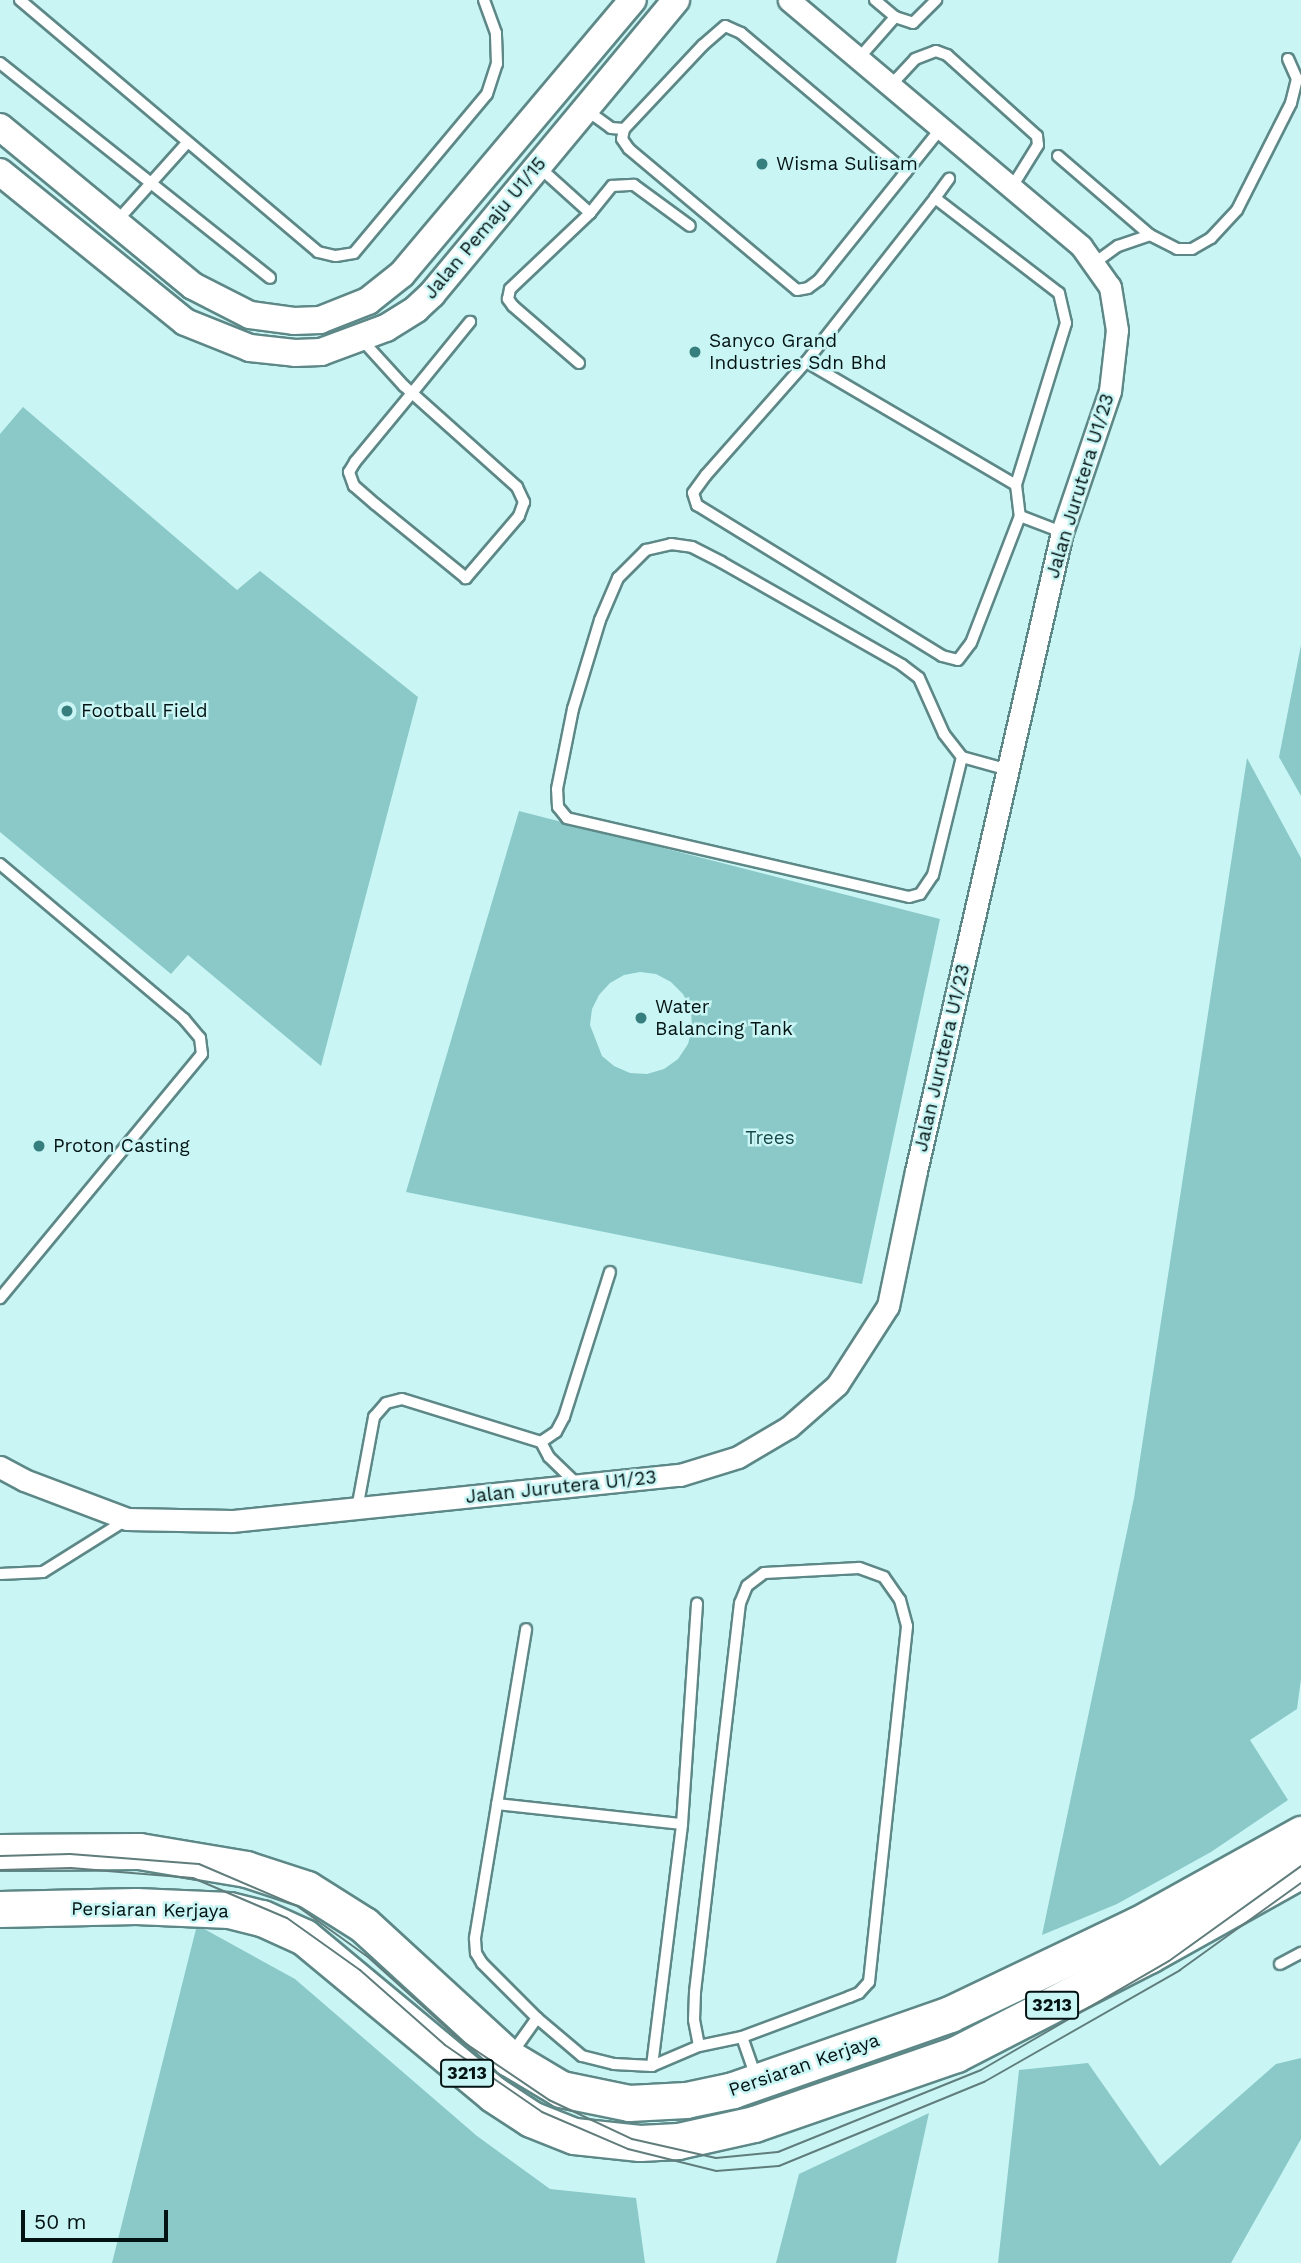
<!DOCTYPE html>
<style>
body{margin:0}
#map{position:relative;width:1301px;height:2263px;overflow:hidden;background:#c9f6f5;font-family:"Work Sans",sans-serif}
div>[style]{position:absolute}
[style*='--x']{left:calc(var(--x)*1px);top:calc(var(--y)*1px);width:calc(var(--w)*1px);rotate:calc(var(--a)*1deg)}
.green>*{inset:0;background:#8ac9c8}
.roads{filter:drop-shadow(2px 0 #5d8887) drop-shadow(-2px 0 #5d8887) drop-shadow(0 2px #5d8887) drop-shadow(0 -2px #5d8887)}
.service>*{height:10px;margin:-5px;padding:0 5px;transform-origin:5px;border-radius:5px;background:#fff}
.minor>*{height:21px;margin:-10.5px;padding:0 10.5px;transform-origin:10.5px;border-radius:10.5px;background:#fff}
.tertiary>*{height:26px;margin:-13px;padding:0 13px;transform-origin:13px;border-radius:13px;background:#fff}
.primary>*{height:35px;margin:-17.5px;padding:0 17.5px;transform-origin:17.5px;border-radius:17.5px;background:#fff}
.tram>*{height:2px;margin:-1px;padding:0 1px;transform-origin:1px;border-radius:1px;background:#607d7c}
.dots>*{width:19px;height:19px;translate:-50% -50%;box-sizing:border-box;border:4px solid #c9f6f5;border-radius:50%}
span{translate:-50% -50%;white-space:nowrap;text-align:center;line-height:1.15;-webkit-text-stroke:5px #c9f6f5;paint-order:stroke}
.shield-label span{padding:2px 5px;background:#c9f6f5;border:2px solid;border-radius:5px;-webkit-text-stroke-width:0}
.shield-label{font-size:18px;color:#031212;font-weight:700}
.poi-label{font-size:19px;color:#031212}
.left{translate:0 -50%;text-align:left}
.street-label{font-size:19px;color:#031212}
.park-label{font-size:19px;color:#164a49}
.scale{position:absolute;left:21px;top:2210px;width:147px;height:32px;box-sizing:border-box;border:4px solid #031212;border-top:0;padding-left:9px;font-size:21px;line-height:24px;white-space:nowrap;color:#031212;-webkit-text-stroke:5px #c9f6f5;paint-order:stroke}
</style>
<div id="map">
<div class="green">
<div style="clip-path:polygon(23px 407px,237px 590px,260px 571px,418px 697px,321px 1066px,188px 955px,171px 974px,0 832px,0 434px)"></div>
<div style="clip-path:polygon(1301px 645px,1301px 796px,1279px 757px)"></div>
<div style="clip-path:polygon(1247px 758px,1301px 858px,1301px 1679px,1297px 1709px,1250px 1740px,1288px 1800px,1211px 1852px,1117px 1904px,1042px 1935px,1134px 1498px)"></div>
<div style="clip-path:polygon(evenodd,519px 811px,940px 919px,862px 1284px,406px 1192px,519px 811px,640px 972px,656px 974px,671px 982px,683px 994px,691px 1010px,692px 1028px,688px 1044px,678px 1059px,664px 1069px,647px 1074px,630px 1073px,614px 1066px,602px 1056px,590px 1025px,592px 1009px,599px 995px,610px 983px,624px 975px,640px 972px)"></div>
<div style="clip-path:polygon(197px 1925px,295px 1979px,477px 2136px,550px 2189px,636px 2198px,645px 2263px,112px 2263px)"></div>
<div style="clip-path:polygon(1301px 2058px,1301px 2139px,1231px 2263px,998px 2263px,1019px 2070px,1088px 2063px,1160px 2166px,1276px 2064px)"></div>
<div style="clip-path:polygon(929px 2113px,896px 2263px,776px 2263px,799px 2174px)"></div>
</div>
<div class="roads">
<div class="service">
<div style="--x:20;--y:0;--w:390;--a:40.2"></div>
<div style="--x:318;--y:252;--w:18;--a:13"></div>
<div style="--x:336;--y:256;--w:18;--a:-9"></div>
<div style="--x:354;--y:253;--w:207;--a:-50.1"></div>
<div style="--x:487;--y:94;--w:32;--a:-72"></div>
<div style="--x:497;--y:64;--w:31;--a:-92"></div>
<div style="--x:496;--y:33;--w:35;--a:-110"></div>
<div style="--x:875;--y:0;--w:26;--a:40"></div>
<div style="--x:895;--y:17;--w:19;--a:18"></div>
<div style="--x:913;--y:23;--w:33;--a:-45"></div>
<div style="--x:859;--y:58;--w:55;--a:-48.7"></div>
<div style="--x:0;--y:63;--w:345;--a:38.5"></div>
<div style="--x:891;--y:85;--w:35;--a:-47"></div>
<div style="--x:915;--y:59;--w:22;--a:-21"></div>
<div style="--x:936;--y:51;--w:12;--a:20"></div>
<div style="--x:947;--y:55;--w:121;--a:42"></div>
<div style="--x:1037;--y:136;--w:9;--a:84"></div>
<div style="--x:1038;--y:145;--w:49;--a:121.8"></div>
<div style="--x:585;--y:109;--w:32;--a:36"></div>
<div style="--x:611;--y:128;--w:13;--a:4"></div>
<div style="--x:1058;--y:156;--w:121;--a:40.7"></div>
<div style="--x:539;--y:167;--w:69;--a:42"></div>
<div style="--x:590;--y:213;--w:35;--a:-51"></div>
<div style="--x:612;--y:186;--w:22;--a:-3"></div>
<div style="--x:634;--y:185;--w:69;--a:36.2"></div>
<div style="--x:906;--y:172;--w:216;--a:-139.9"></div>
<div style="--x:741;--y:33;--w:17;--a:-156"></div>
<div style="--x:725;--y:26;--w:29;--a:139"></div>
<div style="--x:703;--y:45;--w:115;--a:133.2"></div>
<div style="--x:624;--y:129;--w:10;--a:101"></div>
<div style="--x:622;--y:139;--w:12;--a:55"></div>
<div style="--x:629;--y:149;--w:219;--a:40"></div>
<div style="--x:797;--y:290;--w:11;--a:-10"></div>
<div style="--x:808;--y:288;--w:14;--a:-36"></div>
<div style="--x:819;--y:280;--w:196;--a:-51.2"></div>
<div style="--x:935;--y:198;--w:24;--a:-54"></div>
<div style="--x:116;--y:222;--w:106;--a:-48.1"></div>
<div style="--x:1093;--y:264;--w:31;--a:-36"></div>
<div style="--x:1118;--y:246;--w:34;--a:-19"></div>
<div style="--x:1150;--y:235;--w:30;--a:27"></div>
<div style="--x:1177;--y:249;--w:15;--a:0"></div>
<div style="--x:1192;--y:249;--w:22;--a:-30"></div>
<div style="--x:1211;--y:238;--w:38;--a:-47"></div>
<div style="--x:1237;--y:210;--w:120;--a:-63.2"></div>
<div style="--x:1291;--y:103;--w:25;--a:-76"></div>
<div style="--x:1297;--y:79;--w:22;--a:-114"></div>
<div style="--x:362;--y:340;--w:62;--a:47.6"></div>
<div style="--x:404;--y:386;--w:11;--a:41"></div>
<div style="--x:412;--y:393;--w:141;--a:41.8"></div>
<div style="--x:517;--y:487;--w:17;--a:65"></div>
<div style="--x:524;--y:502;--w:15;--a:110"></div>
<div style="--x:519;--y:516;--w:82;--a:130.5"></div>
<div style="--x:466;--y:578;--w:117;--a:-140.9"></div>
<div style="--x:375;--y:504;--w:28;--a:-139"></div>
<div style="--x:354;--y:486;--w:15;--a:-110"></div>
<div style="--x:349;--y:472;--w:12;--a:-59"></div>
<div style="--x:355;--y:462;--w:89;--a:-50.4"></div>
<div style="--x:412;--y:393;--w:92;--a:-50.8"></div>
<div style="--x:806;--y:362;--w:209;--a:-51.8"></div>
<div style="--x:935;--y:198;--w:156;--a:37.5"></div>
<div style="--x:1059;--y:293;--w:31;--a:77"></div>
<div style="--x:1066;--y:323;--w:170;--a:107.2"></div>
<div style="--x:1016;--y:485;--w:31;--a:83"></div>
<div style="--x:1020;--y:516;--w:45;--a:20.9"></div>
<div style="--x:579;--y:363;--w:87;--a:-139.2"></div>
<div style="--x:513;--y:306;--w:9;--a:-126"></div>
<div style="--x:508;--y:299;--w:10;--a:-79"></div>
<div style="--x:510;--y:289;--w:110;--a:-43.5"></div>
<div style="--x:1016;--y:485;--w:243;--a:-149.6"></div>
<div style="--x:806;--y:362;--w:151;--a:131.5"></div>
<div style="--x:706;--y:475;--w:22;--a:126"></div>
<div style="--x:693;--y:493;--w:13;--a:72"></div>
<div style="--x:697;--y:505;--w:288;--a:31.6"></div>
<div style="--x:942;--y:656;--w:16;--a:14"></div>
<div style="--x:958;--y:660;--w:21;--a:-53"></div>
<div style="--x:971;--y:643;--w:136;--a:-68.9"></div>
<div style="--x:962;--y:757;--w:122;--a:103.8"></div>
<div style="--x:933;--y:875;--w:23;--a:124"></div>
<div style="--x:920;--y:894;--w:11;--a:165"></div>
<div style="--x:909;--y:897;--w:351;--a:-167"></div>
<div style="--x:567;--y:818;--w:14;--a:-129"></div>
<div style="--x:558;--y:807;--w:18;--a:-93"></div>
<div style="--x:557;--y:789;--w:82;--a:-78.7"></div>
<div style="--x:573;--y:709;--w:93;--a:-73.1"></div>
<div style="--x:600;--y:620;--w:46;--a:-66.8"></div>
<div style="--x:618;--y:578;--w:40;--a:-45"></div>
<div style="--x:646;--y:550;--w:26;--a:-13"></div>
<div style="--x:671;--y:544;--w:21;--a:8"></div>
<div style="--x:692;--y:547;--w:33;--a:27"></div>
<div style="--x:721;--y:562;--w:208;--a:29.6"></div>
<div style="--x:902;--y:665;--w:21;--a:37"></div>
<div style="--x:919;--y:678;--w:61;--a:65.9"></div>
<div style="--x:944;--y:734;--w:29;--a:52"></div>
<div style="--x:962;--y:757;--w:49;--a:15.5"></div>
<div style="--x:0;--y:864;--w:241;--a:40.1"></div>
<div style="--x:184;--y:1019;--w:25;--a:50"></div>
<div style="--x:200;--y:1038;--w:16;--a:83"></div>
<div style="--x:202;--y:1054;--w:317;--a:129.6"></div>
<div style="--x:541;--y:1442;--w:17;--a:62"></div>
<div style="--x:549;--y:1457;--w:39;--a:44"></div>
<div style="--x:357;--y:1509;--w:94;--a:-79.5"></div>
<div style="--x:374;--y:1417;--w:18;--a:-49"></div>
<div style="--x:386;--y:1403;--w:16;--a:-14"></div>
<div style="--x:402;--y:1399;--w:145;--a:17.2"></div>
<div style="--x:541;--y:1442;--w:18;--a:-34"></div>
<div style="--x:556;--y:1432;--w:17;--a:-62"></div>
<div style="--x:564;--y:1417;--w:152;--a:-72.4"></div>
<div style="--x:0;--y:1574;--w:43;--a:-2.7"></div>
<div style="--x:43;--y:1572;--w:98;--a:-32.1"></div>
<div style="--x:497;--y:1804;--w:186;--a:6.2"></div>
<div style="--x:1280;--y:1964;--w:24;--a:-28"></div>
<div style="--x:537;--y:2018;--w:59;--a:40.2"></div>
<div style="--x:582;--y:2056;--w:33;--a:14"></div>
<div style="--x:614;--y:2064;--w:38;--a:3"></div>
<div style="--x:652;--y:2066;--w:51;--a:-23.1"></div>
<div style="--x:699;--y:2046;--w:44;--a:-11.8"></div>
<div style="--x:742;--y:2037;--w:114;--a:-20.5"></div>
<div style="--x:849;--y:1997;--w:11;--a:-22"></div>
<div style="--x:859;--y:1993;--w:15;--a:-48"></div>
<div style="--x:869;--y:1982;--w:358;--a:-83.9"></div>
<div style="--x:907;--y:1626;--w:27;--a:-105"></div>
<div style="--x:900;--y:1600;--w:28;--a:-125"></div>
<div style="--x:884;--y:1577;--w:27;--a:-160"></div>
<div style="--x:859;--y:1568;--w:95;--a:177"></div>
<div style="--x:764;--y:1573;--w:21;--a:143"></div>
<div style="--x:747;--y:1586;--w:18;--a:112"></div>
<div style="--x:740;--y:1603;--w:392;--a:96.6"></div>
<div style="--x:695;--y:1992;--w:28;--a:92"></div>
<div style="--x:694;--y:2020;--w:26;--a:79"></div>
<div style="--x:742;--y:2037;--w:42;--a:70.7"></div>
<div style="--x:512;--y:2053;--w:43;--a:-54.5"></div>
<div style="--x:537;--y:2018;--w:78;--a:-135"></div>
<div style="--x:482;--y:1963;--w:12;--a:-121"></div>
<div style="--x:476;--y:1953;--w:15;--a:-94"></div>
<div style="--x:475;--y:1938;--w:313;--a:-80.6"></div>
<div style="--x:652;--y:2066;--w:244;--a:-82.9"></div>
<div style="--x:682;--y:1824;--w:221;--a:-86.1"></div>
</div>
<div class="minor">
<div style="--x:0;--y:1467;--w:27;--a:28"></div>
<div style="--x:24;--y:1480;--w:110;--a:20.7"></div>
<div style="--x:127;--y:1519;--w:105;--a:1.1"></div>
<div style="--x:232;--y:1521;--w:450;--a:-5.9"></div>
<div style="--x:680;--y:1475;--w:61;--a:-17.2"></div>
<div style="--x:738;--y:1457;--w:59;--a:-30.5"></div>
<div style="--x:789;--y:1427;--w:64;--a:-41.2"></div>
<div style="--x:837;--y:1385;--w:94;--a:-57.2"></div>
<div style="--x:888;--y:1306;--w:138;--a:-78.3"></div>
<div style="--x:916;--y:1171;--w:655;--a:-77.13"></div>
<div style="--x:1062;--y:532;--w:149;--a:-71.2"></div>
<div style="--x:1110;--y:391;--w:61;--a:-83.5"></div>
<div style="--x:1117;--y:330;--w:44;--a:-99.2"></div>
<div style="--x:1110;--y:287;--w:50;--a:-125.3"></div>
<div style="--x:1081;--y:246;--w:382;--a:-139.9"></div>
</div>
<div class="tertiary">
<div style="--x:0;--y:127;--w:250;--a:39.5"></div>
<div style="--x:193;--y:286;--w:64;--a:27"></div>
<div style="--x:250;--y:315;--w:44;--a:7.8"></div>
<div style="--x:294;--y:321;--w:26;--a:-2"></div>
<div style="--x:320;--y:320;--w:52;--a:-21.6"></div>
<div style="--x:368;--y:301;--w:43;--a:-38.5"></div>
<div style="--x:402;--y:274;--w:358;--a:-49.9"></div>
<div style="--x:0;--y:172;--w:238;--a:39"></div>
<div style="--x:185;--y:322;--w:70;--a:21.8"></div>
<div style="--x:250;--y:348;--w:45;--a:6.3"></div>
<div style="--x:295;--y:353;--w:26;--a:-2"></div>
<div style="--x:321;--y:352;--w:69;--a:-20.3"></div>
<div style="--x:386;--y:328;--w:36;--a:-32"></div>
<div style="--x:416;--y:309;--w:22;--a:-43"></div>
<div style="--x:432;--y:294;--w:382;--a:-50.3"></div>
</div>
<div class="primary">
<div style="--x:0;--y:1852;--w:139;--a:-0.4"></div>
<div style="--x:139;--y:1851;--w:109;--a:9.5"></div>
<div style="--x:246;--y:1869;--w:64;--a:18.2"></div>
<div style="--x:307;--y:1889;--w:67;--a:32.3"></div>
<div style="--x:364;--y:1925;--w:197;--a:42.5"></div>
<div style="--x:509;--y:2058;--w:61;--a:30.8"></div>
<div style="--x:561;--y:2089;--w:69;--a:11.6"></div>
<div style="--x:629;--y:2103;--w:57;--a:-3"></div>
<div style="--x:686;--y:2100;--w:48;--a:-12"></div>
<div style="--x:733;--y:2090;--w:230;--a:-19.3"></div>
<div style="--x:950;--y:2014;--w:207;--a:-25.5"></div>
<div style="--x:1137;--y:1925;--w:188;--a:-29"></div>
<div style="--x:0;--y:1909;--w:136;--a:-1.3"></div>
<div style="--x:136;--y:1906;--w:93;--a:2.5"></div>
<div style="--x:229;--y:1910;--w:34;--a:14"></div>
<div style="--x:262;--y:1918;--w:46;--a:24.3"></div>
<div style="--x:304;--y:1937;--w:246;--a:39.7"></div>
<div style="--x:493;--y:2094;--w:45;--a:33.3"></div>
<div style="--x:531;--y:2119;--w:46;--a:21.6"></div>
<div style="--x:574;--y:2136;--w:66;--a:6.1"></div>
<div style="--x:640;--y:2143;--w:38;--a:-3"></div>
<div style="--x:678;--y:2141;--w:78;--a:-12.6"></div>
<div style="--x:754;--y:2124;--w:214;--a:-19.1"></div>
<div style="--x:956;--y:2054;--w:217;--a:-27.2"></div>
<div style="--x:1149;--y:1955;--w:174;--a:-29.2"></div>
</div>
</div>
<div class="tram">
<div style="--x:0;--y:1856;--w:70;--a:-1.6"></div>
<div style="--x:70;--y:1854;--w:129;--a:4.4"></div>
<div style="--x:199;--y:1864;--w:107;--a:23.2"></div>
<div style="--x:297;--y:1906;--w:87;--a:35.7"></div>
<div style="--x:368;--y:1957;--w:122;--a:42"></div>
<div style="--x:459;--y:2039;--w:109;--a:34.1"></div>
<div style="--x:549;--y:2100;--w:92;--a:25.2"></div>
<div style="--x:632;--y:2139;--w:86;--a:12.7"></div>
<div style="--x:716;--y:2158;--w:62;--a:-5.5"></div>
<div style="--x:778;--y:2152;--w:219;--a:-22"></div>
<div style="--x:981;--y:2070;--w:217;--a:-30.1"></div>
<div style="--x:1169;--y:1961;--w:163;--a:-35.7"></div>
<div style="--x:0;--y:1870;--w:71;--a:-1.6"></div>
<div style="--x:71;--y:1868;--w:122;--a:4.7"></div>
<div style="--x:193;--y:1878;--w:102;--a:23.1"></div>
<div style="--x:287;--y:1918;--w:90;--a:35.5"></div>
<div style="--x:360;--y:1970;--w:113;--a:41.4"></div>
<div style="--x:445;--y:2045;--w:118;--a:34.6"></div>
<div style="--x:542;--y:2112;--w:94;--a:23.3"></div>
<div style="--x:628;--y:2149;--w:91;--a:14"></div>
<div style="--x:716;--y:2171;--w:63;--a:-4.5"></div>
<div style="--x:779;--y:2166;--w:222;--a:-22.3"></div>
<div style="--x:984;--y:2082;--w:226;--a:-29.7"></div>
<div style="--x:1180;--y:1970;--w:149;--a:-35.7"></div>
</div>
<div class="dots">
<div style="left:762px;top:164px;background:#367f7e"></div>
<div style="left:695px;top:352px;background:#367f7e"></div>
<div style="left:67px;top:711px;background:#367f7e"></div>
<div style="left:641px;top:1018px;background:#367f7e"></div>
<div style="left:39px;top:1146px;background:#367f7e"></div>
</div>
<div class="shield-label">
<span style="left:1052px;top:2005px">3213</span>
<span style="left:467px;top:2073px">3213</span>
</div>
<div class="poi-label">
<span class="left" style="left:776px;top:164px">Wisma Sulisam</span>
<span class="left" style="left:709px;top:352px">Sanyco Grand<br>Industries Sdn Bhd</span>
<span class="left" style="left:81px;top:711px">Football Field</span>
<span class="left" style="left:655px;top:1018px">Water<br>Balancing Tank</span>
<span class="left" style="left:53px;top:1146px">Proton Casting</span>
</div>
<div class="street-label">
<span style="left:485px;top:228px;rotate:-50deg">Jalan Pemaju U1/15</span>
<span style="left:1080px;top:486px;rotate:-73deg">Jalan Jurutera U1/23</span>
<span style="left:942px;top:1058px;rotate:-77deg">Jalan Jurutera U1/23</span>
<span style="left:561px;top:1487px;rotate:-6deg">Jalan Jurutera U1/23</span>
<span style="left:150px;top:1910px;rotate:1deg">Persiaran Kerjaya</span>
<span style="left:804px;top:2065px;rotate:-19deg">Persiaran Kerjaya</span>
</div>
<div class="park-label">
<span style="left:770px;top:1138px">Trees</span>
</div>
<div class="scale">50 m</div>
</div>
